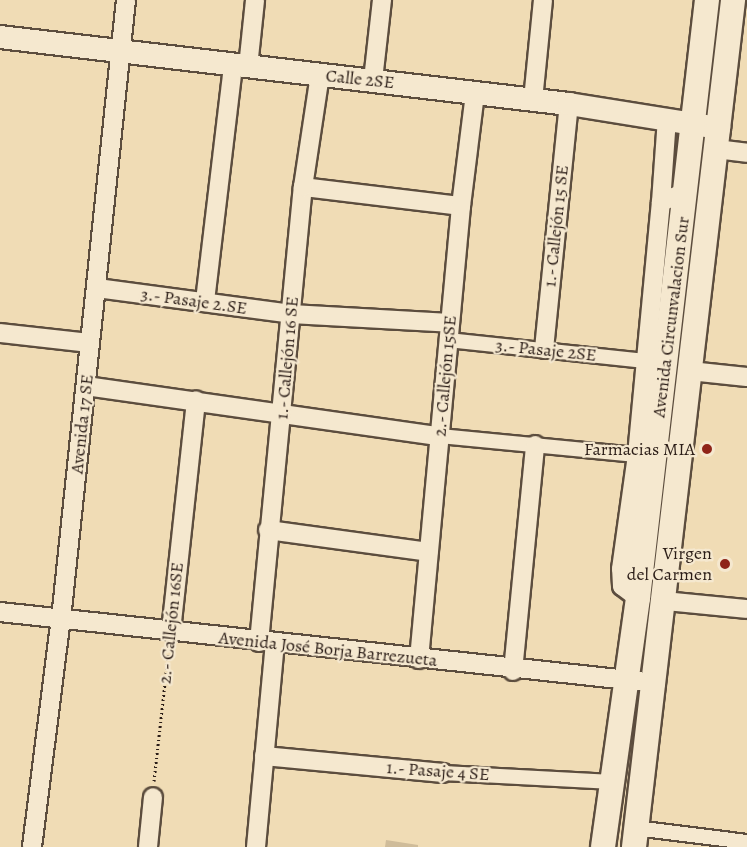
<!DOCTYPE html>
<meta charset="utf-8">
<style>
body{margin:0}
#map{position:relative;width:747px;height:847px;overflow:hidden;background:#f0dcb5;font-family:Alegreya,serif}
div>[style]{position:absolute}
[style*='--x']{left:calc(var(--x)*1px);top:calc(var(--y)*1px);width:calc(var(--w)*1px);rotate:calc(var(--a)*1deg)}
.green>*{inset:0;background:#cfbc9a}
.path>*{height:3px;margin-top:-1.5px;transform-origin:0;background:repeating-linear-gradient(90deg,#2b1d17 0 1.5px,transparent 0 4.5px)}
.roads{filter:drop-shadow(2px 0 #5c4d3e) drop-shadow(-2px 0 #5c4d3e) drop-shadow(0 2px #5c4d3e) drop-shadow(0 -2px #5c4d3e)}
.pedestrian>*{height:14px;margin:-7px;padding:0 7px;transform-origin:7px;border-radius:7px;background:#f5e8cf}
.minor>*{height:18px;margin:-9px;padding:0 9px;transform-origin:9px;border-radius:9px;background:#f5e8cf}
.tertiary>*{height:22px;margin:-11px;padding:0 11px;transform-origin:11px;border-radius:11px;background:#f5e8cf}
.secondary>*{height:24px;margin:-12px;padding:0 12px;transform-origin:12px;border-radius:12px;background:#f5e8cf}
.dots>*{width:16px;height:16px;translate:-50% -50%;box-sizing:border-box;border:3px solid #f5e8cf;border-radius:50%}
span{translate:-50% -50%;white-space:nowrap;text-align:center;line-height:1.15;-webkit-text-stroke:4.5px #f5e8cf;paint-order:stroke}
.street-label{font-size:18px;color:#2b1d17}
.poi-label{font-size:18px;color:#2b1d17}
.right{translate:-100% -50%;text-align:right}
</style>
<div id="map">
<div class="green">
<div style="clip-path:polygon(386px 840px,418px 845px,418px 847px,385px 847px)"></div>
</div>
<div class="path">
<div style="--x:154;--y:781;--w:135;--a:-83.6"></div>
</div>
<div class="roads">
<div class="pedestrian">
<div style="--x:448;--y:340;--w:196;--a:6.1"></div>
<div style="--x:439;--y:436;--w:199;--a:5.5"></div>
<div style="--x:443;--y:773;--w:170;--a:3"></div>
<div style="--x:636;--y:828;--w:112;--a:7.2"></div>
</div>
<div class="minor">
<div style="--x:248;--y:67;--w:67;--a:-84"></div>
<div style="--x:373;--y:80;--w:81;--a:-83.6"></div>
<div style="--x:533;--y:100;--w:100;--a:-84.3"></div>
<div style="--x:716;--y:149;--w:31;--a:7"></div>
<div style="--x:303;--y:187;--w:159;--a:6.9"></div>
<div style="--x:661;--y:202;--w:83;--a:-85.9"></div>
<div style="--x:97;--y:288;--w:196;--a:7.6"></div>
<div style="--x:291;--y:314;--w:159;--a:3.2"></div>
<div style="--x:205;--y:301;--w:238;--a:-83.2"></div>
<div style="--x:0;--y:333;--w:90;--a:6.4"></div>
<div style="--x:544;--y:349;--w:246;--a:-84.2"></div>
<div style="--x:690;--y:371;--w:57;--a:6"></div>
<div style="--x:86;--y:386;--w:357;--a:8.1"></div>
<div style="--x:268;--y:530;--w:162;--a:7.8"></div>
<div style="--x:638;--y:598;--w:20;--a:-143"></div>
<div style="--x:622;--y:586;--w:17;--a:-93"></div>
<div style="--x:621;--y:569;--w:115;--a:-82"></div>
<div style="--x:637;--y:455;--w:254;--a:-84.6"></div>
<div style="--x:661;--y:202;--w:27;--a:-22"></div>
<div style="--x:665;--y:601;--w:82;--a:5.6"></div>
<div style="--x:0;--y:612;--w:660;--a:6.18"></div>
<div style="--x:171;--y:631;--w:232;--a:-83.8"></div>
<div style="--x:259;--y:642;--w:457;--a:-84.5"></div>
<div style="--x:303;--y:187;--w:114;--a:-81.4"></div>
<div style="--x:419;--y:659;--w:455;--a:-84.7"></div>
<div style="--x:461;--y:206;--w:114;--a:-82.9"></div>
<div style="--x:513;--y:671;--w:227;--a:-84.4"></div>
<div style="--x:264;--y:756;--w:180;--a:5.4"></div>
<div style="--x:32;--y:847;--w:230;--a:-82.8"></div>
<div style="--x:61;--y:619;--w:622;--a:-84.01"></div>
<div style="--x:148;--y:847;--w:50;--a:-84.3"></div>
<div style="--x:256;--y:847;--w:204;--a:-84.7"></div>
</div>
<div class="tertiary">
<div style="--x:0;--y:37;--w:573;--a:6.72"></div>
<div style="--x:569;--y:104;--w:152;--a:9.1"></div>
</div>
<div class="secondary">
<div style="--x:603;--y:847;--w:251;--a:-82"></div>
<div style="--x:638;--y:598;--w:602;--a:-83.42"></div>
<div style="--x:634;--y:847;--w:853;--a:-83.33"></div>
</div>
</div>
<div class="dots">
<div style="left:707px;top:449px;background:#8f2418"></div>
<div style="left:725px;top:564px;background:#8f2418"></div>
</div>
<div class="street-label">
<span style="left:360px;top:79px;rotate:6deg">Calle 2SE</span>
<span style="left:556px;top:226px;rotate:-84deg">1.- Callejón 15 SE</span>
<span style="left:194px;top:301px;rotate:8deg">3.- Pasaje 2.SE</span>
<span style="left:671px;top:317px;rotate:-83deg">Avenida Circunvalacion Sur</span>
<span style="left:546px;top:350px;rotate:6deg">3.- Pasaje 2SE</span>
<span style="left:287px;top:358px;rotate:-85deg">1.- Callejón 16 SE</span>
<span style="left:445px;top:376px;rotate:-85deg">2.- Callejón 15SE</span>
<span style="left:82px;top:424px;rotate:-84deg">Avenida 17 SE</span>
<span style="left:171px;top:623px;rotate:-84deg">2.- Callejón 16SE</span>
<span style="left:328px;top:649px;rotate:6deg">Avenida José Borja Barrezueta</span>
<span style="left:438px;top:771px;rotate:4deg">1.- Pasaje 4 SE</span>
</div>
<div class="poi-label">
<span class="right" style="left:695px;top:449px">Farmacias MIA</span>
<span class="right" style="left:712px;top:564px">Virgen<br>del Carmen</span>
</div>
</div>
